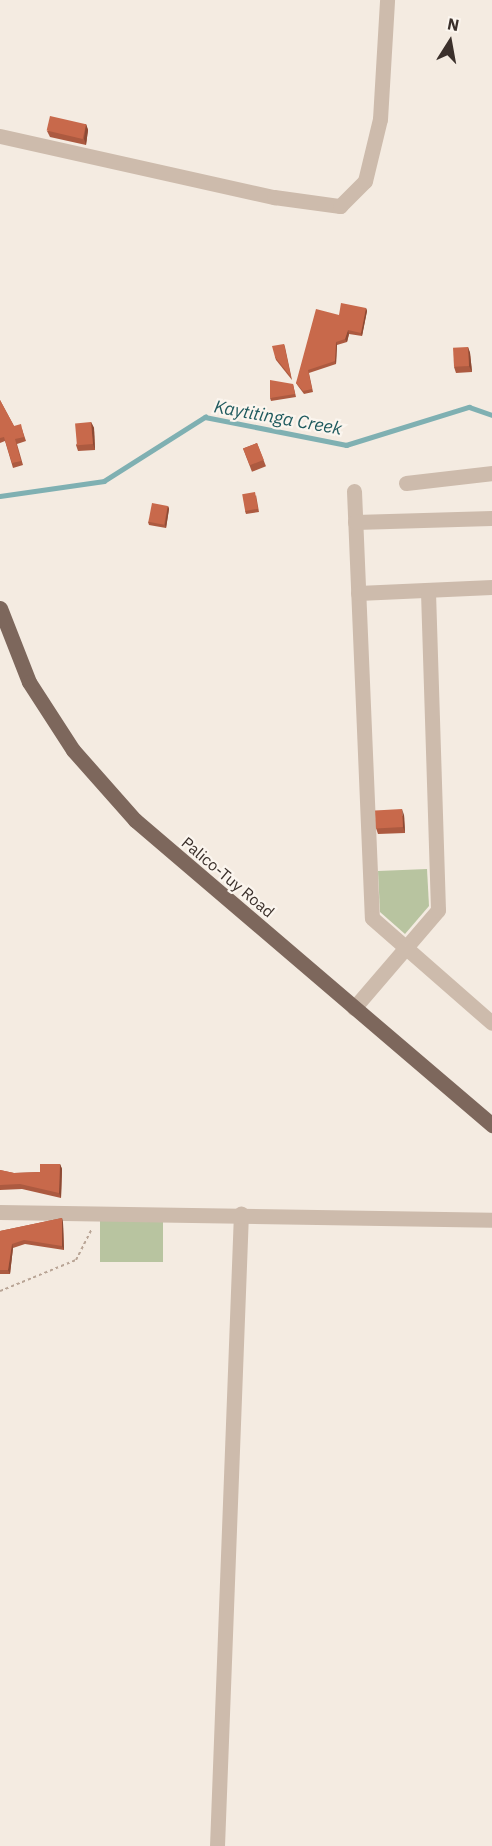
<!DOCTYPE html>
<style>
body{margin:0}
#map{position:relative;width:492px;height:1846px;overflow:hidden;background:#f4ebe1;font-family:"IBM Plex Sans",sans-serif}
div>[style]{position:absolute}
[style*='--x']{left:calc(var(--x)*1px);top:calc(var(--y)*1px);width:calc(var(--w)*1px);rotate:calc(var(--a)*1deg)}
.green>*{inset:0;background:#b8c4a0;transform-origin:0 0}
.stream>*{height:4.5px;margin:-2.25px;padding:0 2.25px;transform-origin:2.25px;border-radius:2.25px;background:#7fb0b2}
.path>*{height:2px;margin-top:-1px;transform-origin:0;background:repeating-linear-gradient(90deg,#b9a596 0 3px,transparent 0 6px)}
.minor>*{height:15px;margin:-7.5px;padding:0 7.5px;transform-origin:7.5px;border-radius:7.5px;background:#cdbbac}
.tertiary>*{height:15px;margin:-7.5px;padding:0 7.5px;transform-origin:7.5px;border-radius:7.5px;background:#cdbbac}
.primary>*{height:15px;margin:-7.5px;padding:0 7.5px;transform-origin:7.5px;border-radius:7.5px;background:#7d675c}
.wall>*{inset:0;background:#ac5a40;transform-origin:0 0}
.shaded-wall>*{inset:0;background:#8c4a34}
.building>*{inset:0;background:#c8694b;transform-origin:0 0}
span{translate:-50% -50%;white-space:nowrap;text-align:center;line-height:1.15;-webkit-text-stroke:4.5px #fbf5ee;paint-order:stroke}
.street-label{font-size:16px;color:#3b302b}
.water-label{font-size:18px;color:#1f5a5e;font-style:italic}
.north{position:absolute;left:420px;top:12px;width:60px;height:60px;-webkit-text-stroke:4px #fbf5ee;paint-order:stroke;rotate:11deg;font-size:16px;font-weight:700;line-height:24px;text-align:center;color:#3b302b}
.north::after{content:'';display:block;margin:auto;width:21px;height:27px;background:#3b302b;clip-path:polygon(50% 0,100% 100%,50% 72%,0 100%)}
</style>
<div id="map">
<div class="green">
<div style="clip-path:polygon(427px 869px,429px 906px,405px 934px,380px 912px,378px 871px)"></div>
<div style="left:100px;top:1221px;width:63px;height:41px"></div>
</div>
<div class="stream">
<div style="--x:0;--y:496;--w:105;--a:-8.2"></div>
<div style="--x:104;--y:481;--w:120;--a:-32.4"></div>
<div style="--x:205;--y:417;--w:144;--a:11.2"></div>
<div style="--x:346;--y:445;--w:129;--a:-17.2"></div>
<div style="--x:469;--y:407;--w:24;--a:19"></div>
</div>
<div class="path">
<div style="--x:0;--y:1291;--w:82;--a:-22.2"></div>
<div style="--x:76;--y:1260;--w:35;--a:-63"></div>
</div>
<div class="minor">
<div style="--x:0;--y:136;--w:281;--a:12.6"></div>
<div style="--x:274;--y:197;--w:67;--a:7.8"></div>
<div style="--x:340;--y:206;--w:35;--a:-45"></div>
<div style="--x:365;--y:181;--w:64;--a:-76.4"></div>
<div style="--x:380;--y:119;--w:119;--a:-86.6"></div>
<div style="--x:406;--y:483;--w:87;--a:-6.6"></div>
<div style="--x:354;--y:491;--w:427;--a:87.6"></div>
<div style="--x:372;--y:918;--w:159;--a:41.2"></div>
<div style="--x:355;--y:522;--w:137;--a:-1.7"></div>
<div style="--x:358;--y:593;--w:134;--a:-2.6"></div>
<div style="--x:354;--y:1008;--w:129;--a:-49.4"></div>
<div style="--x:438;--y:910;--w:320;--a:-91.8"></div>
<div style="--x:217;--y:1846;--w:633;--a:-87.83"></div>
</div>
<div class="tertiary">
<div style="--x:0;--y:1212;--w:492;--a:0.9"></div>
</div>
<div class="primary">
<div style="--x:0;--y:608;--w:79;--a:68.6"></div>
<div style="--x:29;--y:682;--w:81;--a:57.1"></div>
<div style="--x:73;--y:750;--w:94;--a:48.5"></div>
<div style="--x:135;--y:820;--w:470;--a:40.5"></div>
</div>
<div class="wall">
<div style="clip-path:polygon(86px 124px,88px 130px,86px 145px,50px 137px,47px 131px)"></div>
<div style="clip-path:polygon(366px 308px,367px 311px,362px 336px,349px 334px,347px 342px,337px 345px,336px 364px,309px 373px,313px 392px,304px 394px,298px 386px,296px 383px,339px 315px)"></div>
<div style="clip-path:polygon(284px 344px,285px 347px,292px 380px,276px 360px,275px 357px)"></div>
<div style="clip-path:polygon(468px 347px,470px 353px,472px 372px,456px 373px,454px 367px)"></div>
<div style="clip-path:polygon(293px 384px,296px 397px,271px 401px,270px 398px)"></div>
<div style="clip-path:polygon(0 400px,14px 426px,22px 429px,26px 441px,17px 444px,23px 465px,13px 468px,5px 441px,0 443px)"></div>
<div style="clip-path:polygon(91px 422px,94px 428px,95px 450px,78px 451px,76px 445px)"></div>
<div style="left:257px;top:443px;width:25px;height:15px;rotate:69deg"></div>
<div style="clip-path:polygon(256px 495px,259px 512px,246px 514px,245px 511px)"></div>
<div style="clip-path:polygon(168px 506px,169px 509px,166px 528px,149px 525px,148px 522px)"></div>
<div style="clip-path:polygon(404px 815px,405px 833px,378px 834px,376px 828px)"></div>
<div style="clip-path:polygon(60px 1164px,62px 1169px,61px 1198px,22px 1189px,0 1190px,0 1170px,14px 1173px,40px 1172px)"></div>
<div style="clip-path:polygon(62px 1218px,63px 1223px,64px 1250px,25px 1244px,13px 1248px,10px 1274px,0 1274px,0 1231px)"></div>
</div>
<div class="shaded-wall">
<div style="clip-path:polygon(86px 124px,88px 130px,86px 145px,84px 139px)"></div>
<div style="clip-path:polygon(366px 308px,367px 311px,362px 336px,361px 333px)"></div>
<div style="clip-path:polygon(348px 330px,349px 334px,347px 342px,345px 339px)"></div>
<div style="clip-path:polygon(336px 342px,337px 345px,336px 364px,335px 361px)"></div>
<div style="clip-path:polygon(468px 347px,470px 353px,472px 372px,469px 366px)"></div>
<div style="clip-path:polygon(91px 422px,94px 428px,95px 450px,93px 444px)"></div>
<div style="clip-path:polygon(168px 506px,169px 509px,166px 528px,165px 525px)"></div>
<div style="clip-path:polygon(402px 809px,404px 815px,405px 833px,403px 827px)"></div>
<div style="clip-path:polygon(60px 1164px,62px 1169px,61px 1198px,59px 1193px)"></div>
<div style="clip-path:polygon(62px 1218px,63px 1223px,64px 1250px,62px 1246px)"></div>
<div style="clip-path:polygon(12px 1244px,13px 1248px,10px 1274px,8px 1270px)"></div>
</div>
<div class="building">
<div style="left:50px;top:116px;width:37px;height:15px;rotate:13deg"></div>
<div style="clip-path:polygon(341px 303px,366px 308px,361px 333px,348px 330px,345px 339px,336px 342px,335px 361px,308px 370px,312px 389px,303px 391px,296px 383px,316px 309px,339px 315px)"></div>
<div style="clip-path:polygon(284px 344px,291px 377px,275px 357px,272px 346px)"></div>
<div style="left:468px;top:347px;width:19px;height:15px;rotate:87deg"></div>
<div style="clip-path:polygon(270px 380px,293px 384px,295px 394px,270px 398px)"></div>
<div style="clip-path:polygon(0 400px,14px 426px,21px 424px,24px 437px,15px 439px,21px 461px,12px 463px,4px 437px,0 438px)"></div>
<div style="left:91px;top:422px;width:22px;height:16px;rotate:85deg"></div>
<div style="left:257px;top:443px;width:18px;height:15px;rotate:68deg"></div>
<div style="left:255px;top:492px;width:17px;height:13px;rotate:80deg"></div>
<div style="left:152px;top:503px;width:16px;height:19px;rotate:11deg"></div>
<div style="left:402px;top:809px;width:18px;height:27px;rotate:87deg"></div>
<div style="clip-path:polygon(40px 1164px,60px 1164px,59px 1193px,20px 1184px,0 1185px,0 1170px,14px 1173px,40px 1172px)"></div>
<div style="clip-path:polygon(62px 1218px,62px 1246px,24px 1240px,12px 1244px,8px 1270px,0 1270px,0 1231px)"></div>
</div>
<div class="street-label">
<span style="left:228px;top:877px;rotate:40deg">Palico-Tuy Road</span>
</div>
<div class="water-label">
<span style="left:278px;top:418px;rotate:10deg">Kaytitinga Creek</span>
</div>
<div class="north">N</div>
</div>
